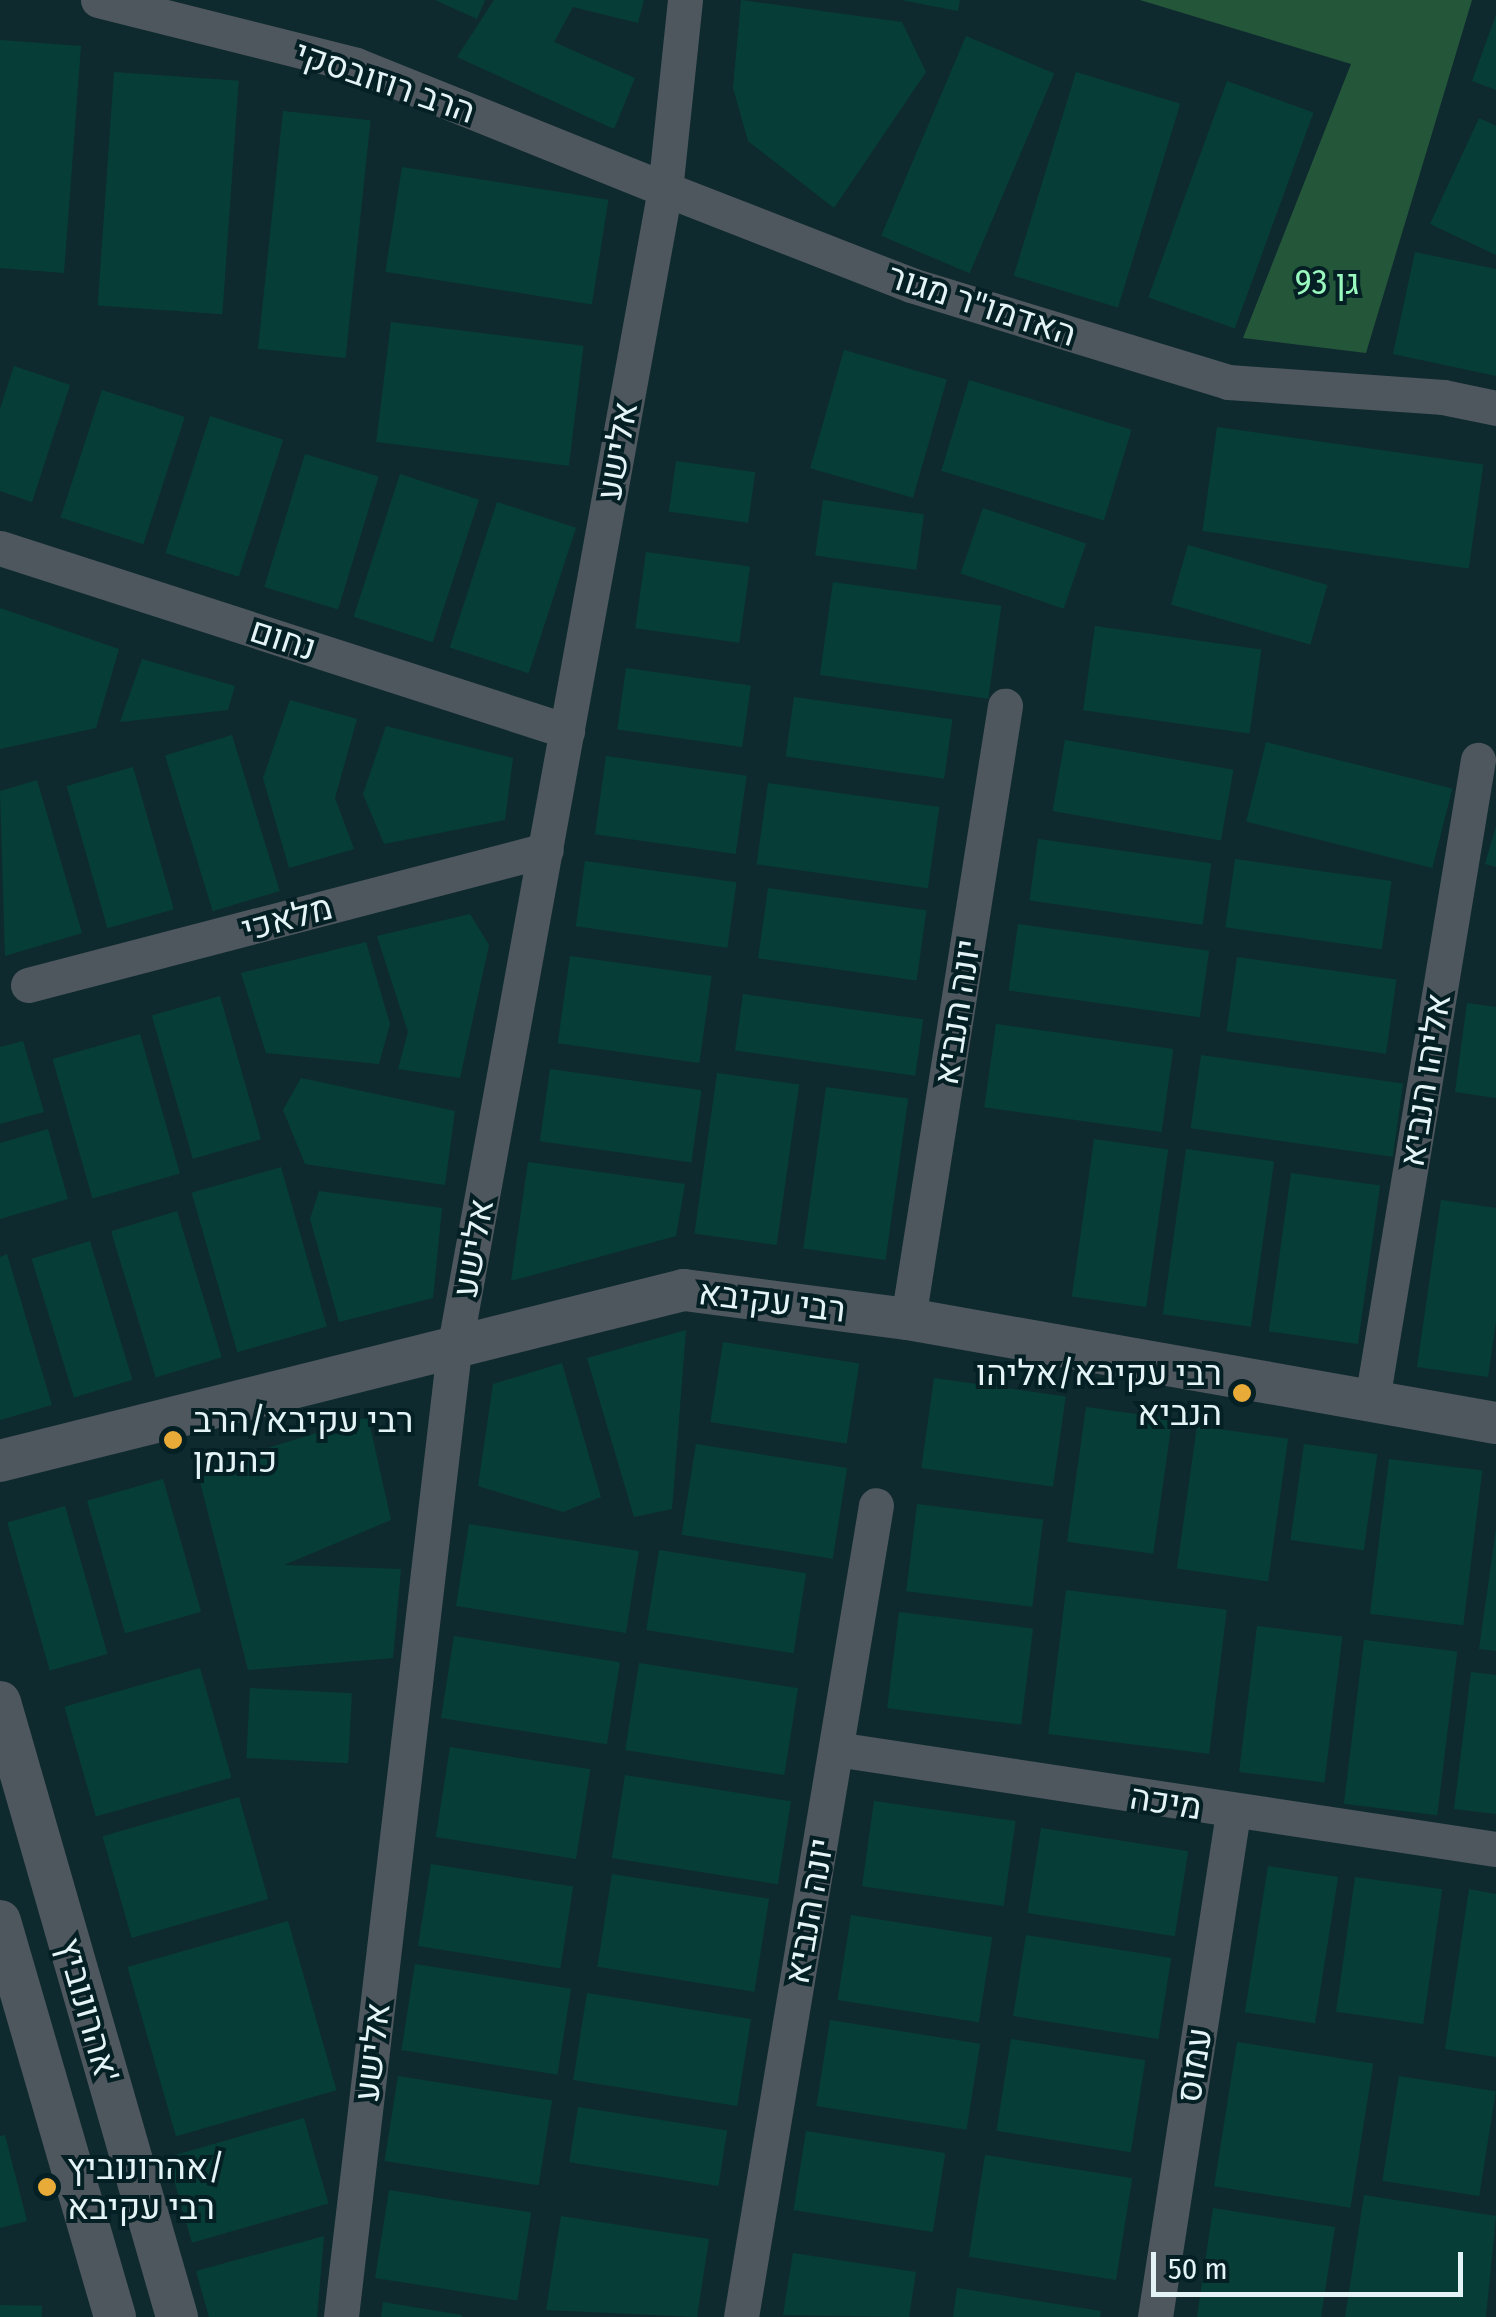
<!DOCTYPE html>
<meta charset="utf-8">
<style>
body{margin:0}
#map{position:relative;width:1496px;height:2317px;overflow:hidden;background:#0f2a2e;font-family:"Fira Sans Condensed",Heebo,sans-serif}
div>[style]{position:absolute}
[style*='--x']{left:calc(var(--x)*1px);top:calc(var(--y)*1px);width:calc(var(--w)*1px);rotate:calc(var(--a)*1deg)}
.green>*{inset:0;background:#24563a}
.building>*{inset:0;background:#063e37;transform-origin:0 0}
.minor>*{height:35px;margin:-17.5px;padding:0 17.5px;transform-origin:17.5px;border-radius:17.5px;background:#4e575d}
.tertiary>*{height:42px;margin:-21px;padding:0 21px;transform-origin:21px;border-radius:21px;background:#4e575d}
.dots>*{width:28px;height:28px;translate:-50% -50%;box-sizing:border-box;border:5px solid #052024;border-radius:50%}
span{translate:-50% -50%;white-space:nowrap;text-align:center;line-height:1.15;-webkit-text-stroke:8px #052024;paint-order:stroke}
.street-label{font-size:35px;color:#e3f3f6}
.park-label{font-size:35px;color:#99f9bf}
.poi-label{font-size:35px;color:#e3f3f6}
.right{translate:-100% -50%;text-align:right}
.left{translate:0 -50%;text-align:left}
.scale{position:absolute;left:1151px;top:2252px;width:312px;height:45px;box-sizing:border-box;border:5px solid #e3f3f6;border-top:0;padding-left:12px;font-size:30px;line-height:35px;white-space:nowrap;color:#e3f3f6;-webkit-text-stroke:8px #052024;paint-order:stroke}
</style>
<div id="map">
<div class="green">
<div style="clip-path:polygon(1140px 0,1472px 0,1366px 353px,1243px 338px,1351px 64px)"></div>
</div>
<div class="building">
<div style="clip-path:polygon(435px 0,485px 0,477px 19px)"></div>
<div style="clip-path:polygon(494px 0,644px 0,638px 23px,573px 7px,554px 42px,635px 78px,614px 129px,457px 57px)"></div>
<div style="clip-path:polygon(741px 0,902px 22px,926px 72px,834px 208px,748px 141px,733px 88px)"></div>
<div style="clip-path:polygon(901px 0,960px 0,958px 11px)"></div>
<div style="clip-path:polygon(1496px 15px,1496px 90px,1472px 81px)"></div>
<div style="left:966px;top:36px;width:96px;height:217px;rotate:23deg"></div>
<div style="clip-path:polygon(0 40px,81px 46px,64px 273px,0 268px)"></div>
<div style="left:114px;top:72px;width:125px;height:234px;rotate:4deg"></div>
<div style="left:1076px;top:72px;width:109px;height:213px;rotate:17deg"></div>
<div style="left:1227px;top:81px;width:92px;height:230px;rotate:20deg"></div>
<div style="left:283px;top:111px;width:88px;height:239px;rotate:6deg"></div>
<div style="clip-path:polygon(1479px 118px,1496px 126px,1496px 255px,1430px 224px)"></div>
<div style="left:402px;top:167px;width:209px;height:106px;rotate:9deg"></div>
<div style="clip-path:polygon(1415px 252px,1496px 269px,1496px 376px,1393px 354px)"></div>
<div style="left:391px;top:322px;width:194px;height:121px;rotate:7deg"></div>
<div style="left:844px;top:350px;width:107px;height:123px;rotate:16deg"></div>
<div style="clip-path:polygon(14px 366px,70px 385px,32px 502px,0 491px,0 409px)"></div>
<div style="left:969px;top:380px;width:170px;height:95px;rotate:17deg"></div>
<div style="left:102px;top:390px;width:87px;height:134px;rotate:18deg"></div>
<div style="left:210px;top:416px;width:77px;height:144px;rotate:18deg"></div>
<div style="left:1217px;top:427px;width:269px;height:105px;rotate:8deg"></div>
<div style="left:305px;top:454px;width:77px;height:139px;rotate:17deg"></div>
<div style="left:676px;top:461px;width:80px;height:51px;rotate:8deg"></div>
<div style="left:400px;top:474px;width:83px;height:150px;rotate:18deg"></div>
<div style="left:823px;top:500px;width:102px;height:56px;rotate:8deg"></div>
<div style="left:497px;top:502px;width:83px;height:153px;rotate:18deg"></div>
<div style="left:983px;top:508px;width:109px;height:69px;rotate:19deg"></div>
<div style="left:1188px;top:545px;width:145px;height:62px;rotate:16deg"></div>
<div style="left:646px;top:552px;width:105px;height:77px;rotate:8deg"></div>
<div style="left:833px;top:582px;width:170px;height:94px;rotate:8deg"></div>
<div style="clip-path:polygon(0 608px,119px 649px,96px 728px,0 749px)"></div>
<div style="left:1095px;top:626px;width:168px;height:85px;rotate:8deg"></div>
<div style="clip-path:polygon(142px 659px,235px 686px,228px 710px,120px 722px)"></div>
<div style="left:626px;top:668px;width:126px;height:62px;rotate:8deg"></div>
<div style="left:794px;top:697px;width:160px;height:60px;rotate:8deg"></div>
<div style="clip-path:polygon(290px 700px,357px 719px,335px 798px,354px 849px,289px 868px,263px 778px)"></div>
<div style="clip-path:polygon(386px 726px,513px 758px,505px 820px,384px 844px,363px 794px)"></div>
<div style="left:232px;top:735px;width:163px;height:70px;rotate:73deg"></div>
<div style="left:1065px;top:740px;width:171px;height:72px;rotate:10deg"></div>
<div style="left:1266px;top:742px;width:192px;height:82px;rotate:14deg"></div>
<div style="left:606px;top:756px;width:142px;height:79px;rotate:8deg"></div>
<div style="left:133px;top:767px;width:148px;height:69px;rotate:74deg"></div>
<div style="clip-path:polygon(37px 780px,82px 933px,5px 956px,0 791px)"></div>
<div style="left:768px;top:783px;width:173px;height:82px;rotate:8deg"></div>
<div style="clip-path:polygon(1496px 826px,1496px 867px,1485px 864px)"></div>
<div style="left:1038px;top:839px;width:175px;height:62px;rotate:8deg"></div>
<div style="left:1235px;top:859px;width:158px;height:69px;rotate:8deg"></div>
<div style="left:585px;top:861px;width:153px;height:66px;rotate:8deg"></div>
<div style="left:768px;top:888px;width:160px;height:71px;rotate:8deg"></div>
<div style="clip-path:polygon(470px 914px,489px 945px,460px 1078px,398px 1069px,408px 1032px,377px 936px)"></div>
<div style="left:1018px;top:924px;width:193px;height:67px;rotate:8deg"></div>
<div style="clip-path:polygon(366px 942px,390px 1024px,379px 1064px,266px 1053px,241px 973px)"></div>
<div style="left:570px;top:956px;width:143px;height:88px;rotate:8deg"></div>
<div style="left:1237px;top:957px;width:161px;height:75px;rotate:8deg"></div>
<div style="left:743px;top:994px;width:182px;height:57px;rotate:8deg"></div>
<div style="left:220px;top:996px;width:149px;height:71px;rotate:74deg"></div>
<div style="clip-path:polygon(1467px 1003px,1496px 1007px,1496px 1098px,1455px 1092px)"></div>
<div style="left:996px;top:1024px;width:179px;height:84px;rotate:8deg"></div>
<div style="left:140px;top:1034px;width:145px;height:91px;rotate:74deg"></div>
<div style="clip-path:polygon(23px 1041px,44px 1112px,0 1124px,0 1047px)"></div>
<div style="left:1201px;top:1055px;width:204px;height:74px;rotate:8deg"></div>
<div style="left:550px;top:1069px;width:153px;height:73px;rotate:8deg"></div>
<div style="left:717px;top:1073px;width:83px;height:162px;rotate:8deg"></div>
<div style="clip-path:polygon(301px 1078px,455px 1111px,445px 1185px,305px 1164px,283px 1110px)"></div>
<div style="left:826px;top:1087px;width:83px;height:163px;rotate:8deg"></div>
<div style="clip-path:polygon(48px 1129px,68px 1199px,0 1219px,0 1143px)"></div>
<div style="left:1094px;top:1139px;width:75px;height:159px;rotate:8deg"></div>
<div style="left:1186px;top:1149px;width:89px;height:167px;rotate:8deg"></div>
<div style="clip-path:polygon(528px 1162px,685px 1184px,676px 1236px,511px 1281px)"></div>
<div style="left:281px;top:1167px;width:166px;height:93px;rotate:74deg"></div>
<div style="left:1291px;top:1173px;width:90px;height:160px;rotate:8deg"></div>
<div style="clip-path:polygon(319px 1191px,442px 1208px,433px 1298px,339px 1322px,310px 1219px)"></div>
<div style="clip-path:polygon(1441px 1200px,1496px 1208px,1496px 1321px,1488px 1377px,1417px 1367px)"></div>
<div style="left:177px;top:1211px;width:153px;height:69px;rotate:73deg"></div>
<div style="left:90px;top:1241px;width:145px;height:61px;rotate:73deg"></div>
<div style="clip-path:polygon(7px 1254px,52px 1405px,0 1420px,0 1257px)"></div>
<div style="clip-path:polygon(686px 1330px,672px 1509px,634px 1517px,587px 1358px)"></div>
<div style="left:723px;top:1342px;width:138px;height:81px;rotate:9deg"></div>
<div style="clip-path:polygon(562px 1363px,601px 1497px,563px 1512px,478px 1486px,493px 1384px)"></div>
<div style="left:934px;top:1378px;width:133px;height:91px;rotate:8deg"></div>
<div style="left:1086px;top:1407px;width:87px;height:136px;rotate:8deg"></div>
<div style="clip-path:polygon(368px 1417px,391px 1520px,284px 1565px,401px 1569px,393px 1658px,248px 1670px,197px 1470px)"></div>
<div style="left:1197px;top:1426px;width:92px;height:144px;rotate:8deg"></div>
<div style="left:696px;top:1444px;width:153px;height:92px;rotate:9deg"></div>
<div style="left:1304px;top:1444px;width:74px;height:97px;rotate:8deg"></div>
<div style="left:1389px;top:1459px;width:94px;height:156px;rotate:7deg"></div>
<div style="left:163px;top:1479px;width:138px;height:79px;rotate:74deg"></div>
<div style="left:917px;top:1504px;width:127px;height:88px;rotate:7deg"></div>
<div style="left:65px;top:1506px;width:154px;height:60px;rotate:74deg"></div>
<div style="left:469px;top:1524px;width:172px;height:83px;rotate:9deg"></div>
<div style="clip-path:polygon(1496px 1529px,1496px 1651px,1479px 1649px)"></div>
<div style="left:659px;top:1550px;width:149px;height:81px;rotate:9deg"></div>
<div style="left:1066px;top:1590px;width:162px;height:145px;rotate:7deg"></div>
<div style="left:899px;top:1612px;width:135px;height:97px;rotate:7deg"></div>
<div style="left:1257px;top:1626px;width:86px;height:147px;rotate:7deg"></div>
<div style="left:454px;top:1636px;width:168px;height:83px;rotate:9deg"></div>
<div style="left:1364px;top:1640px;width:94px;height:165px;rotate:7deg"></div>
<div style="left:639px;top:1663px;width:161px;height:88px;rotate:9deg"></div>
<div style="left:200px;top:1668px;width:114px;height:141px;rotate:74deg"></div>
<div style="clip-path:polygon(1471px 1672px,1496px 1675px,1496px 1814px,1454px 1809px)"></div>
<div style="left:250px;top:1688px;width:102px;height:70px;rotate:3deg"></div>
<div style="left:450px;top:1747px;width:142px;height:91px;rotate:9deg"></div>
<div style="left:625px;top:1775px;width:168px;height:84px;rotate:9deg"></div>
<div style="left:239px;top:1797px;width:106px;height:142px;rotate:74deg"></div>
<div style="left:874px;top:1801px;width:143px;height:86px;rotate:8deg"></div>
<div style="left:1041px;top:1828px;width:149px;height:86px;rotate:9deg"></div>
<div style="left:431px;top:1864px;width:144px;height:83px;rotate:9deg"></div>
<div style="left:1268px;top:1866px;width:71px;height:148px;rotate:9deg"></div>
<div style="left:612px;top:1874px;width:159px;height:94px;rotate:9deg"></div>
<div style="left:1355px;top:1877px;width:88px;height:136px;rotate:8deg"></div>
<div style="clip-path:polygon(1469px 1889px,1496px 1894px,1496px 2057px,1445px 2049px)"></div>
<div style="left:851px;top:1915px;width:143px;height:86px;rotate:9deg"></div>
<div style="left:288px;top:1921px;width:176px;height:167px;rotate:74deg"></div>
<div style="left:1026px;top:1935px;width:147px;height:82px;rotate:9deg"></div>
<div style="left:415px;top:1964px;width:158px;height:87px;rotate:9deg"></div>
<div style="left:587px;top:1993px;width:166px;height:88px;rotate:9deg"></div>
<div style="left:830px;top:2020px;width:152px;height:87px;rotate:9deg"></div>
<div style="left:1011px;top:2039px;width:136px;height:93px;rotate:9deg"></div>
<div style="left:1237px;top:2042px;width:138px;height:146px;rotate:9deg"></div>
<div style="left:398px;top:2076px;width:156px;height:86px;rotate:9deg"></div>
<div style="left:1399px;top:2076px;width:98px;height:106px;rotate:9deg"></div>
<div style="left:578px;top:2107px;width:151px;height:56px;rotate:9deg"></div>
<div style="left:304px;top:2118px;width:89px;height:142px;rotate:74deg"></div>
<div style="left:806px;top:2131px;width:141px;height:80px;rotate:9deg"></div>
<div style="clip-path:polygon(5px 2135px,27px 2221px,0 2228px,0 2136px)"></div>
<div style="left:985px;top:2155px;width:149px;height:103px;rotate:9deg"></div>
<div style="left:389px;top:2190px;width:144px;height:89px;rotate:9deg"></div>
<div style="clip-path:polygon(1364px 2195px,1496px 2216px,1486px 2317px,1345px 2317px)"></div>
<div style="clip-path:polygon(1213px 2208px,1335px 2227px,1321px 2317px,1197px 2317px)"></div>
<div style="clip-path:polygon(561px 2216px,709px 2239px,697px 2317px,546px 2310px)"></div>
<div style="clip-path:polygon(324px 2236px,317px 2317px,209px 2317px,196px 2271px)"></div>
<div style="clip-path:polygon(793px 2253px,916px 2272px,909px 2317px,783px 2315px)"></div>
<div style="clip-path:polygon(957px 2288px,1101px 2311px,1100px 2317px,953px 2317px)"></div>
<div style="clip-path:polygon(383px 2302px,462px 2315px,462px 2317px,381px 2317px)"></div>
<div style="left:0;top:2305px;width:42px;height:12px;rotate:1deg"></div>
</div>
<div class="minor">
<div style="--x:98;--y:0;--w:266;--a:14.1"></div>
<div style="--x:356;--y:65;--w:333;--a:21.9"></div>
<div style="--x:665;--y:189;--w:1180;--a:100.3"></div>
<div style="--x:454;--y:1350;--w:974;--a:96.67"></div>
<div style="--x:685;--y:0;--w:190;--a:96"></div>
<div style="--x:665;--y:189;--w:264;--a:21.3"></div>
<div style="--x:911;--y:285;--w:332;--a:17"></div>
<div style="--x:1228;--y:382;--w:216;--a:4"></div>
<div style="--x:1443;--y:397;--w:54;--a:11.7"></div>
<div style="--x:0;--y:548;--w:596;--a:17.89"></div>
<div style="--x:28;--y:985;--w:535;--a:-14.61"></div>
<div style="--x:908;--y:1319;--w:621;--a:-81.01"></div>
<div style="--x:1372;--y:1400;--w:649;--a:-80.6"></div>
<div style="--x:836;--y:1749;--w:668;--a:8.62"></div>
<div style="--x:741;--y:2317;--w:823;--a:-80.56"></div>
<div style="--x:1155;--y:2317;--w:510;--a:-81.2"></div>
</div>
<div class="tertiary">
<div style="--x:0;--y:1461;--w:705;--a:-14.04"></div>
<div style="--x:684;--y:1290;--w:226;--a:7.4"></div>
<div style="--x:908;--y:1319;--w:597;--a:10.03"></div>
<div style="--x:0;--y:1702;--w:640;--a:73.94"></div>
<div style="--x:0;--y:1921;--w:412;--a:73.8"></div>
</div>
<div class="dots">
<div style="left:1242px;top:1393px;background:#e9ab38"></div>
<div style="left:173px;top:1440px;background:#e9ab38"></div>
<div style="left:47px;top:2187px;background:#e9ab38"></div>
</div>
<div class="street-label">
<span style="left:385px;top:82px;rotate:19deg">הרב רוזובסקי</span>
<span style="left:982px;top:305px;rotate:18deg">האדמו"ר מגור</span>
<span style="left:617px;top:451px;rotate:-80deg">אלישע</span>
<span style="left:283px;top:639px;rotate:18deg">נחום</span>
<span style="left:287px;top:918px;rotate:-15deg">מלאכי</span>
<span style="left:957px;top:1012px;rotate:-81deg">יונה הנביא</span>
<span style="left:1425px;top:1080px;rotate:-81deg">אליהו הנביא</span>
<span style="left:473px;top:1248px;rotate:-80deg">אלישע</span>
<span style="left:772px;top:1301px;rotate:7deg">רבי עקיבא</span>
<span style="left:1166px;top:1802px;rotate:9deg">מיכה</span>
<span style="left:809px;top:1911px;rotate:-80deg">יונה הנביא</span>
<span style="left:88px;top:2010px;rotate:74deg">אהרונוביץ'</span>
<span style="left:372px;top:2052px;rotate:-83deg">אלישע</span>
<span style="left:1194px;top:2065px;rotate:-81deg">עמוס</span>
</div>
<div class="park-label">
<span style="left:1327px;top:282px">גן 93</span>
</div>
<div class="poi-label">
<span class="right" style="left:1222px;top:1393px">רבי עקיבא/אליהו<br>הנביא</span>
<span class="left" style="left:193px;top:1440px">רבי עקיבא/הרב<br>כהנמן</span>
<span class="left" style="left:67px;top:2187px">אהרונוביץ/<br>רבי עקיבא</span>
</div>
<div class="scale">50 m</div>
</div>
